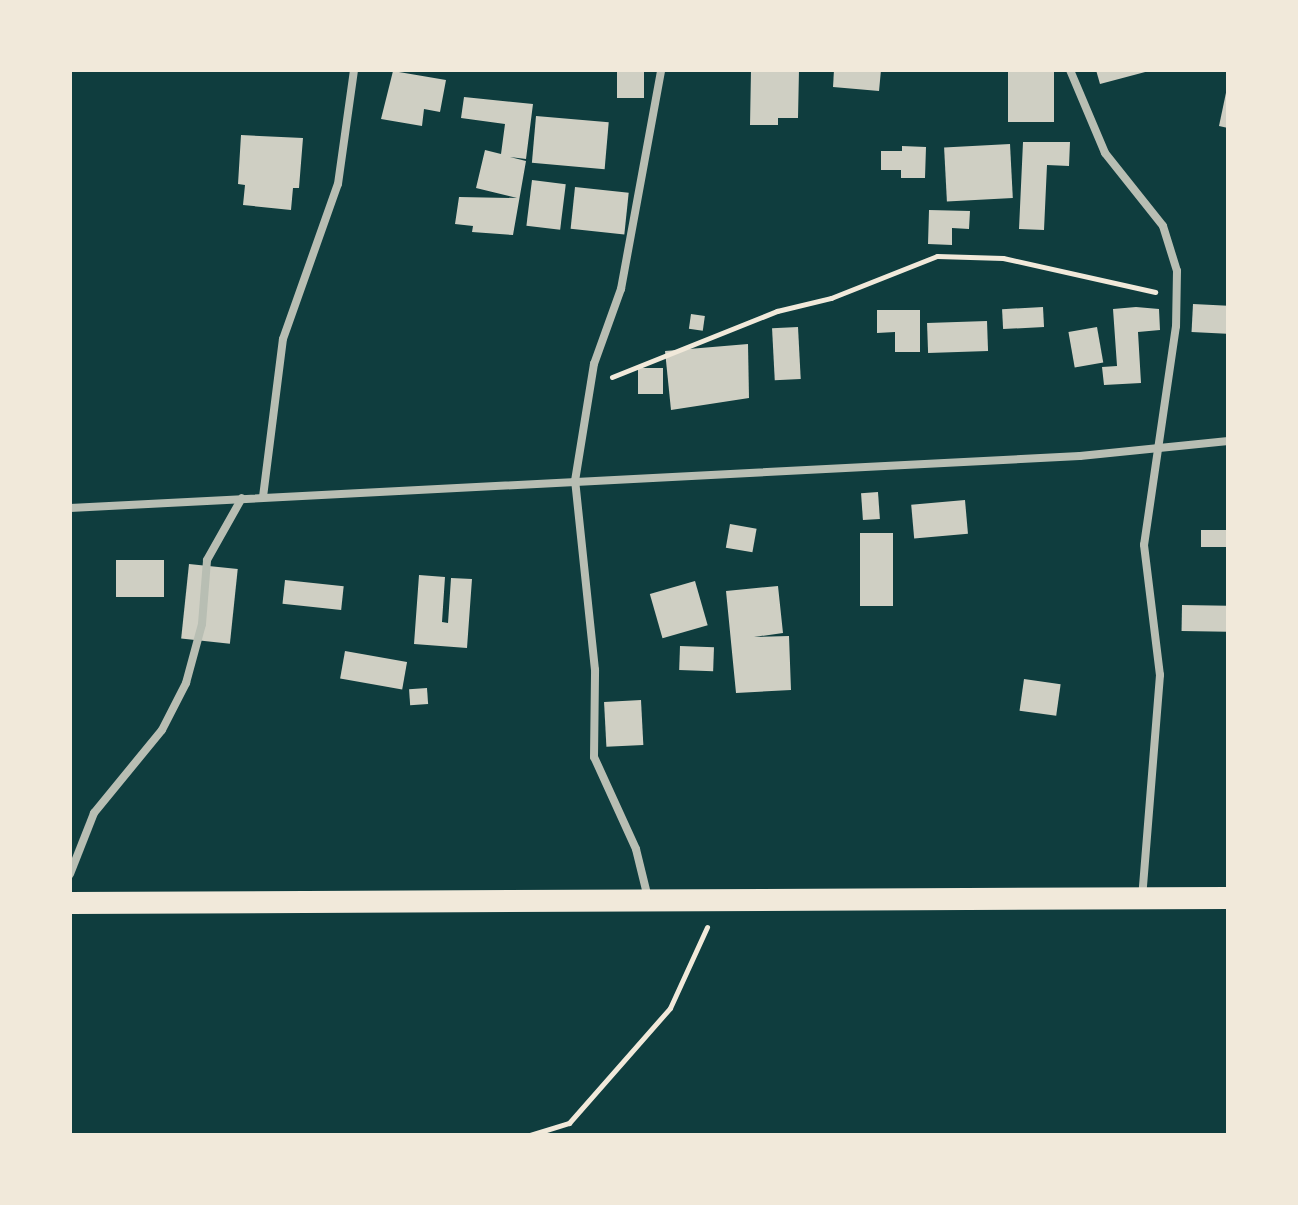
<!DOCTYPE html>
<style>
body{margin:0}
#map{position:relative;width:1298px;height:1205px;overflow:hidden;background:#0f3d3e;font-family:Commissioner,sans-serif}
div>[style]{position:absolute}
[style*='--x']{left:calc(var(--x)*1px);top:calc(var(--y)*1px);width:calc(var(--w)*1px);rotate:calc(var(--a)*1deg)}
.building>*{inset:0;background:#cfcfc3;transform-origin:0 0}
.path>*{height:5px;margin:-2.5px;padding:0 2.5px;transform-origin:2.5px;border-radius:2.5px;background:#f1e9da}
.minor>*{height:8px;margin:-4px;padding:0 4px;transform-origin:4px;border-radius:4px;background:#b8beb3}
.trunk>*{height:22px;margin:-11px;padding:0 11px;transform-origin:11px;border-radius:11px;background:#f1e9da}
span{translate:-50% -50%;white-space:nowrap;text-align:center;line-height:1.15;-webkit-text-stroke:6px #f1e9da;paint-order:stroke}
.frame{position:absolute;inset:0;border:72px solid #f1e9da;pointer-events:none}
</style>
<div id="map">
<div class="building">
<div style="left:617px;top:70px;width:27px;height:28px"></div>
<div style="clip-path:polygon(751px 70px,799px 70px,798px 118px,778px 118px,778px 125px,750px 125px)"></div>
<div style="clip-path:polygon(834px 70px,881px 70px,879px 91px,833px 87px)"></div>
<div style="left:1008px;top:70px;width:46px;height:52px"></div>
<div style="clip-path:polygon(1096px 70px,1149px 70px,1149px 71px,1100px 84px)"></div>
<div style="clip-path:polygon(393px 71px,446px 80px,440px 112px,424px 109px,422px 126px,381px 119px)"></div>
<div style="clip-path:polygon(1227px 88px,1228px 88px,1228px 128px,1219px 126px)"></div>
<div style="clip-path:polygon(464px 97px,533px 104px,526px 159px,510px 157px,526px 161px,513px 235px,472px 232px,473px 226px,455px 224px,459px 197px,517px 198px,476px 188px,485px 150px,501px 154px,505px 124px,461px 118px)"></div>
<div style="left:536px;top:116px;width:73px;height:47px;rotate:5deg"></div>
<div style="clip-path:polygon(241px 135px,303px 138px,299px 188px,293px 188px,291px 210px,243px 205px,245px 185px,238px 184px)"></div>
<div style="clip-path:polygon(1023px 142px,1070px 142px,1069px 166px,1047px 165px,1044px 230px,1019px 229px)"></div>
<div style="left:1010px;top:144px;width:54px;height:66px;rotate:87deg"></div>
<div style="clip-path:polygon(902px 146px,926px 147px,925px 178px,901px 178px,901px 170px,881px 170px,881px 151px,902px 151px)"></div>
<div style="left:532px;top:180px;width:34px;height:46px;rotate:7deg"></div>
<div style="left:575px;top:187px;width:54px;height:42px;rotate:6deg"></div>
<div style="clip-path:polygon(929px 210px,970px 211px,969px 229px,952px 228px,952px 245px,928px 244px)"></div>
<div style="left:1193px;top:304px;width:35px;height:28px;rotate:3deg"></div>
<div style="left:1043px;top:307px;width:20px;height:41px;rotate:87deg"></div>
<div style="clip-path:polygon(1136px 307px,1159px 309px,1160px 330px,1138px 332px,1141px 383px,1104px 385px,1102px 367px,1117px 366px,1113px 309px)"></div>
<div style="clip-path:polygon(877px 310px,920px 310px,920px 352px,895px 352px,895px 332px,877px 333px)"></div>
<div style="left:691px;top:314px;width:14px;height:15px;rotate:8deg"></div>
<div style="left:987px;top:321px;width:30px;height:60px;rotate:88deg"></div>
<div style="left:798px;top:327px;width:52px;height:26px;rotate:87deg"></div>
<div style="left:1097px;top:327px;width:36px;height:29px;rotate:80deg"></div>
<div style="clip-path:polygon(748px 344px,749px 398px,671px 410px,665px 351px)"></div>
<div style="left:638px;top:368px;width:25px;height:26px"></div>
<div style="left:878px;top:492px;width:27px;height:17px;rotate:86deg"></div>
<div style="left:965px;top:500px;width:34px;height:54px;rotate:85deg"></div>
<div style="left:730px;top:524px;width:27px;height:24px;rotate:10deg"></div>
<div style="left:1228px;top:530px;width:17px;height:27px;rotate:90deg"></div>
<div style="left:860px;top:533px;width:33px;height:73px"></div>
<div style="left:116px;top:560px;width:48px;height:37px"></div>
<div style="left:189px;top:564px;width:49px;height:75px;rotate:6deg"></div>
<div style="clip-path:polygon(419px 575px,445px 577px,442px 622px,448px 623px,451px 578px,472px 579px,467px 648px,414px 644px)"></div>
<div style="left:285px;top:580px;width:59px;height:24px;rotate:6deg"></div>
<div style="left:695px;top:581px;width:46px;height:47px;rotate:74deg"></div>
<div style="clip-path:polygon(778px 586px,783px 633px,754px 637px,789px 636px,791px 690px,736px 693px,726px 591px)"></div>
<div style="left:1182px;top:605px;width:46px;height:26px;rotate:1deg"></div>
<div style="left:680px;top:646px;width:34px;height:24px;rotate:2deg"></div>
<div style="left:345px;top:651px;width:63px;height:28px;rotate:10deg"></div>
<div style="left:1024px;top:679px;width:37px;height:32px;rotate:8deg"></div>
<div style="left:427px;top:688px;width:16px;height:18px;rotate:86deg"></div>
<div style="left:641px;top:700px;width:45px;height:37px;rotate:87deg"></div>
</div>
<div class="path">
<div style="--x:612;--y:377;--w:178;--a:-21.8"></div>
<div style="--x:777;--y:311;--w:56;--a:-13.5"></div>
<div style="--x:831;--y:298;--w:114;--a:-21.6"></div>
<div style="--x:937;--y:256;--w:66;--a:1.7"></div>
<div style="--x:1003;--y:258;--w:156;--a:12.6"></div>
<div style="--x:530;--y:1135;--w:41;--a:-17.1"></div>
<div style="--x:569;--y:1123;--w:153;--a:-48.7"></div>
<div style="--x:670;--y:1008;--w:89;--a:-65.4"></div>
</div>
<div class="minor">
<div style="--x:1070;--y:70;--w:90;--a:67.1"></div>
<div style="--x:1105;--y:153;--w:93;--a:51.5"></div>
<div style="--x:1163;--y:226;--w:47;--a:72.7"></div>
<div style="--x:1177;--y:271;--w:55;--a:91"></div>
<div style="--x:1176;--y:326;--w:221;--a:98.3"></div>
<div style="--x:1144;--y:545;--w:131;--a:83"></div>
<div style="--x:1160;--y:675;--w:223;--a:94.6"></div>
<div style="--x:263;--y:497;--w:159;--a:-82.8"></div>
<div style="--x:283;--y:339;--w:164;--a:-70.5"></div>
<div style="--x:338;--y:184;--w:115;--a:-82"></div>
<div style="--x:70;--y:508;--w:1011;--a:-2.95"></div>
<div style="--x:1080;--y:456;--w:149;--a:-5.8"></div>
<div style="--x:70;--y:874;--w:66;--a:-68.5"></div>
<div style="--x:94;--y:813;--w:107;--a:-50.7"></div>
<div style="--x:162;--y:730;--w:53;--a:-62.9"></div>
<div style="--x:186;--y:683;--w:61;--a:-74.8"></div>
<div style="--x:202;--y:624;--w:64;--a:-85.5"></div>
<div style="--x:207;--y:560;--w:71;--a:-60.6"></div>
<div style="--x:648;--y:898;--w:50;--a:-103.8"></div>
<div style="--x:636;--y:849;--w:101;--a:-114.5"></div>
<div style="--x:594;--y:757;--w:87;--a:-89.3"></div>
<div style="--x:595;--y:670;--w:190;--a:-96"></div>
<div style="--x:575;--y:481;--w:119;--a:-80.8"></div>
<div style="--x:594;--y:364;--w:80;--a:-70.2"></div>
<div style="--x:621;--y:289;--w:223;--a:-79.6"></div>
</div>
<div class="trunk">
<div style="--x:70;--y:903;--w:1158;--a:-0.25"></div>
</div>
<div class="frame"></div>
</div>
